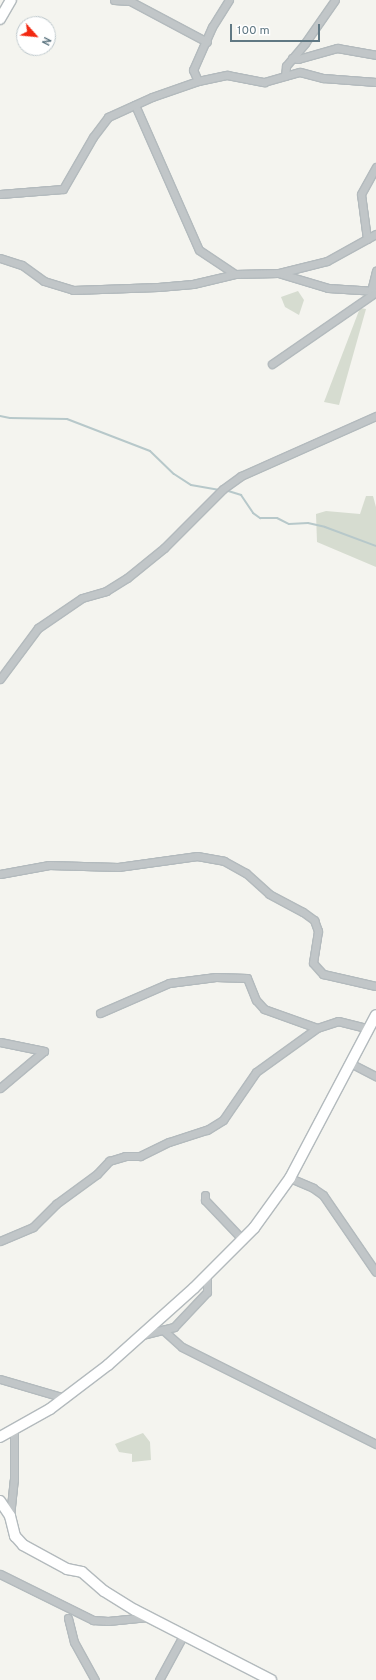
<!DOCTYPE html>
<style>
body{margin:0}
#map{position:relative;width:376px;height:1680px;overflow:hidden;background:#f4f4ef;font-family:Overpass,sans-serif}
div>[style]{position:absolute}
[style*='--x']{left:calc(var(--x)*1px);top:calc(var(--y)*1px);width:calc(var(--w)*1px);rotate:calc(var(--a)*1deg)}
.green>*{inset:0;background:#d6dcd0}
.stream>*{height:2px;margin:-1px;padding:0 1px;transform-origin:1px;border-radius:1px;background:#b7c8ca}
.roads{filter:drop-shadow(1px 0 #b3babd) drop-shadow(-1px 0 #b3babd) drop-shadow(0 1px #b3babd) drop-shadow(0 -1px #b3babd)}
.street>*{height:7px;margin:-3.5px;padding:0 3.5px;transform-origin:3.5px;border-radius:3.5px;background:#c1c6c8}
.secondary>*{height:10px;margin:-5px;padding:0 5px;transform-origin:5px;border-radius:5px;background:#fff}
span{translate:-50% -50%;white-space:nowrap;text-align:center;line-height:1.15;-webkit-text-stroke:4px #fff;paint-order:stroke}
.north{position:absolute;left:16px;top:16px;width:40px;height:40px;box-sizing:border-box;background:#fff;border:1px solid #bfc9cd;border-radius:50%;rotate:117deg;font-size:11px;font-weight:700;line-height:16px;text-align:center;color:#607883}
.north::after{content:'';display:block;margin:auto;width:14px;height:18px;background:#f22811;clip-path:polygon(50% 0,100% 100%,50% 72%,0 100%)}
.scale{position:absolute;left:230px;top:24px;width:90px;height:18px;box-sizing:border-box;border:2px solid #607883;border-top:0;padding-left:5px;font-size:12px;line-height:14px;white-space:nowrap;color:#607883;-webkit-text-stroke:3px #fff;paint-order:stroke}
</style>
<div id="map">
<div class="green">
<div style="clip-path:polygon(298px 291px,304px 300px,299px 315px,285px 307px,281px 297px)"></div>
<div style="clip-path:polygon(360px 308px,366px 309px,339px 405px,324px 402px)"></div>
<div style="clip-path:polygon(366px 496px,373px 496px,376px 507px,376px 567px,317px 542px,316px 514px,326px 511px,360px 514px)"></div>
<div style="clip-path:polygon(143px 1433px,150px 1442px,151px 1460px,132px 1462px,132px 1454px,119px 1452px,115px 1444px)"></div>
</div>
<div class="stream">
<div style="--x:0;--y:416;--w:10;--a:11"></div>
<div style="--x:10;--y:418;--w:57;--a:1"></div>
<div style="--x:67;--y:419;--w:89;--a:21.1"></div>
<div style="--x:150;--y:451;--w:33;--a:44"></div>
<div style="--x:174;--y:474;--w:20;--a:33"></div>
<div style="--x:191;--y:485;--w:29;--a:10"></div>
<div style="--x:225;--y:490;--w:17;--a:17"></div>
<div style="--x:241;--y:495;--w:22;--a:56"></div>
<div style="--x:253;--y:513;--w:9;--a:36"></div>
<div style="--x:260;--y:518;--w:17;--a:0"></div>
<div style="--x:277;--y:518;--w:13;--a:27"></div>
<div style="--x:289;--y:524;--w:19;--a:-3"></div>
<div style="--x:308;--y:523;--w:17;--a:13"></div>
<div style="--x:325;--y:527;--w:54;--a:20.4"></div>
</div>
<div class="roads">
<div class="street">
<div style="--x:114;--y:0;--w:16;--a:4"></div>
<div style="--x:130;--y:1;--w:87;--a:28"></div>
<div style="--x:292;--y:58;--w:6;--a:9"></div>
<div style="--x:298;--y:59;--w:41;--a:-15.8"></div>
<div style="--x:337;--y:48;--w:39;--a:10"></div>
<div style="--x:285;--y:76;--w:10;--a:-84"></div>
<div style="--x:286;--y:66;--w:30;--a:-50"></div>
<div style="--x:305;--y:43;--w:52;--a:-55.1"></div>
<div style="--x:198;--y:81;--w:12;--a:-114"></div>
<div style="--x:193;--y:70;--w:47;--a:-66.2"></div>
<div style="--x:212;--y:27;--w:32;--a:-58"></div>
<div style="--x:135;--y:105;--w:158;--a:66.2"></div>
<div style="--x:199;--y:250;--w:43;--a:33.7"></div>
<div style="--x:0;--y:194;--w:63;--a:-4.5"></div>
<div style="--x:63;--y:189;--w:60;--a:-60"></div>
<div style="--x:93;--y:137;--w:25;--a:-53"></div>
<div style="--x:108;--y:117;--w:48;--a:-24.4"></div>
<div style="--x:152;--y:97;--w:49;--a:-19.2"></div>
<div style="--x:198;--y:81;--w:30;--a:-12"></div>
<div style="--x:227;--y:75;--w:38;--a:11"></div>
<div style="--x:264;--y:82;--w:37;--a:-16"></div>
<div style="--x:300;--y:72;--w:24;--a:15"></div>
<div style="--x:323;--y:78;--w:53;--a:4.3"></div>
<div style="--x:367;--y:239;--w:45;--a:-97.6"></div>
<div style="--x:361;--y:194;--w:31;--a:-61"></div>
<div style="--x:0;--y:258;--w:23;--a:18"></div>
<div style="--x:22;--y:265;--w:27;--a:36"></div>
<div style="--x:44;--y:281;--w:30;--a:17"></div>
<div style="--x:73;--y:290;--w:85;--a:-2"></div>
<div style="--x:158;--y:287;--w:35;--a:-5"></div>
<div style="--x:193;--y:284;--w:43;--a:-13.4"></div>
<div style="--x:235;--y:274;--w:43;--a:-1.3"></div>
<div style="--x:278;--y:273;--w:52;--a:16.7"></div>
<div style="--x:328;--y:288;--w:48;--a:3.6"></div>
<div style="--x:279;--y:273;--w:49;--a:-14"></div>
<div style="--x:327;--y:261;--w:56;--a:-28.9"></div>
<div style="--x:371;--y:291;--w:21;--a:-76"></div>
<div style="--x:272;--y:364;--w:126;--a:-34.7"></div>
<div style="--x:0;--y:679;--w:64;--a:-53.3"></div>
<div style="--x:38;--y:628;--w:53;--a:-34.3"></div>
<div style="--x:82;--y:598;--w:25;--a:-16"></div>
<div style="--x:106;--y:591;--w:25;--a:-32"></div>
<div style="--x:127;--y:578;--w:48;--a:-39"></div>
<div style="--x:164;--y:548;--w:83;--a:-45"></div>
<div style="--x:223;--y:489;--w:22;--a:-36"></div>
<div style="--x:241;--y:476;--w:148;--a:-24"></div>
<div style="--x:0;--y:874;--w:50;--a:-10.4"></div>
<div style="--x:49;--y:865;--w:69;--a:1.7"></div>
<div style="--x:118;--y:867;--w:80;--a:-7.9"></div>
<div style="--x:197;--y:856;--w:27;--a:10"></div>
<div style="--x:224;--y:861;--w:25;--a:29"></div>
<div style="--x:246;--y:873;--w:31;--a:42"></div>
<div style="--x:269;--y:894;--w:38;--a:28"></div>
<div style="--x:303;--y:912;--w:14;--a:36"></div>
<div style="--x:314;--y:920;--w:12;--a:70"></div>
<div style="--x:318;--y:931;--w:32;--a:99"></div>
<div style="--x:313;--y:963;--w:15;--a:48"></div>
<div style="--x:323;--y:974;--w:54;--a:12.8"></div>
<div style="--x:100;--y:1013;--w:75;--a:-23.5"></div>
<div style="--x:169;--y:983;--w:47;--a:-7.3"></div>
<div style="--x:216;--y:977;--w:31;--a:2"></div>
<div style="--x:247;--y:978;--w:24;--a:68"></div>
<div style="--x:256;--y:1000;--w:12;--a:48"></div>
<div style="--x:264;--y:1009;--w:56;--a:19.7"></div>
<div style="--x:0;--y:1042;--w:45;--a:11.6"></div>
<div style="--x:352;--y:1064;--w:27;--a:27"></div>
<div style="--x:0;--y:1088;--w:57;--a:-40.1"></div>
<div style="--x:290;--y:1178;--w:25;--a:23"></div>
<div style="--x:313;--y:1188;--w:12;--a:35"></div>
<div style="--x:323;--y:1195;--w:93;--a:55.5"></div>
<div style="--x:205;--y:1195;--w:5;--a:90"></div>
<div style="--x:205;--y:1200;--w:55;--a:46.5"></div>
<div style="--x:0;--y:1241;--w:36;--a:-23"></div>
<div style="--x:33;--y:1227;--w:33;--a:-45"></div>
<div style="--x:56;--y:1204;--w:51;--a:-36.2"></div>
<div style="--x:97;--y:1174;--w:18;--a:-47"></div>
<div style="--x:109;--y:1161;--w:17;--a:-17"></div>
<div style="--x:125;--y:1156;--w:15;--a:0"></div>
<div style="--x:140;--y:1156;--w:32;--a:-26"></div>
<div style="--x:169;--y:1142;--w:40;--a:-18"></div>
<div style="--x:207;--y:1130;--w:19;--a:-32"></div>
<div style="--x:223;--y:1120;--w:58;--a:-55.5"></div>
<div style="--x:256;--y:1072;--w:75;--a:-35.8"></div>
<div style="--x:317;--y:1028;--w:22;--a:-18"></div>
<div style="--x:338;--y:1021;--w:32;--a:14"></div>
<div style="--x:163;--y:1330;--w:25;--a:42"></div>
<div style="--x:182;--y:1347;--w:217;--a:26.6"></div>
<div style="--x:142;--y:1335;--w:33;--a:-14"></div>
<div style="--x:174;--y:1327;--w:48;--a:-46.7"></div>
<div style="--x:207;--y:1292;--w:17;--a:-90"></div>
<div style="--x:0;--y:1379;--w:68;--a:16.3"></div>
<div style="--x:10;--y:1516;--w:36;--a:-84"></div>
<div style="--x:14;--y:1480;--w:50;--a:-90"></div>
<div style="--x:0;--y:1574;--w:104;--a:26.3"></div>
<div style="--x:93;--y:1620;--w:15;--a:4"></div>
<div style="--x:108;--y:1621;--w:40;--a:-5.7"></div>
<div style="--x:68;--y:1618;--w:25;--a:76"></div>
<div style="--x:74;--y:1642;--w:43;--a:61.1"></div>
<div style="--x:159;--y:1680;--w:52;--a:-61.5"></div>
</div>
<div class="secondary">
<div style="--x:0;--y:19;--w:22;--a:-60"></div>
<div style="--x:0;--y:1437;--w:57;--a:-29.2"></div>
<div style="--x:50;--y:1409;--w:73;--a:-37.2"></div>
<div style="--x:108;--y:1365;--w:115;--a:-41.8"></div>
<div style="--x:194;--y:1288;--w:85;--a:-45"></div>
<div style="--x:254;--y:1228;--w:62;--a:-54.2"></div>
<div style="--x:290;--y:1178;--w:184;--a:-62.2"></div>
<div style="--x:0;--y:1501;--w:18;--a:56"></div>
<div style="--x:10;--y:1516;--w:21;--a:76"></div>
<div style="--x:15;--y:1536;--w:12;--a:48"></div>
<div style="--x:23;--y:1545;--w:50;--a:28.6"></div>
<div style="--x:67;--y:1569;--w:15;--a:11"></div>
<div style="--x:82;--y:1572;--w:29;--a:41"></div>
<div style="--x:104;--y:1591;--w:36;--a:32"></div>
<div style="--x:135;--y:1610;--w:153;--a:27.2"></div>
</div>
</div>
<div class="north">N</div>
<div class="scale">100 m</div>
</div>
